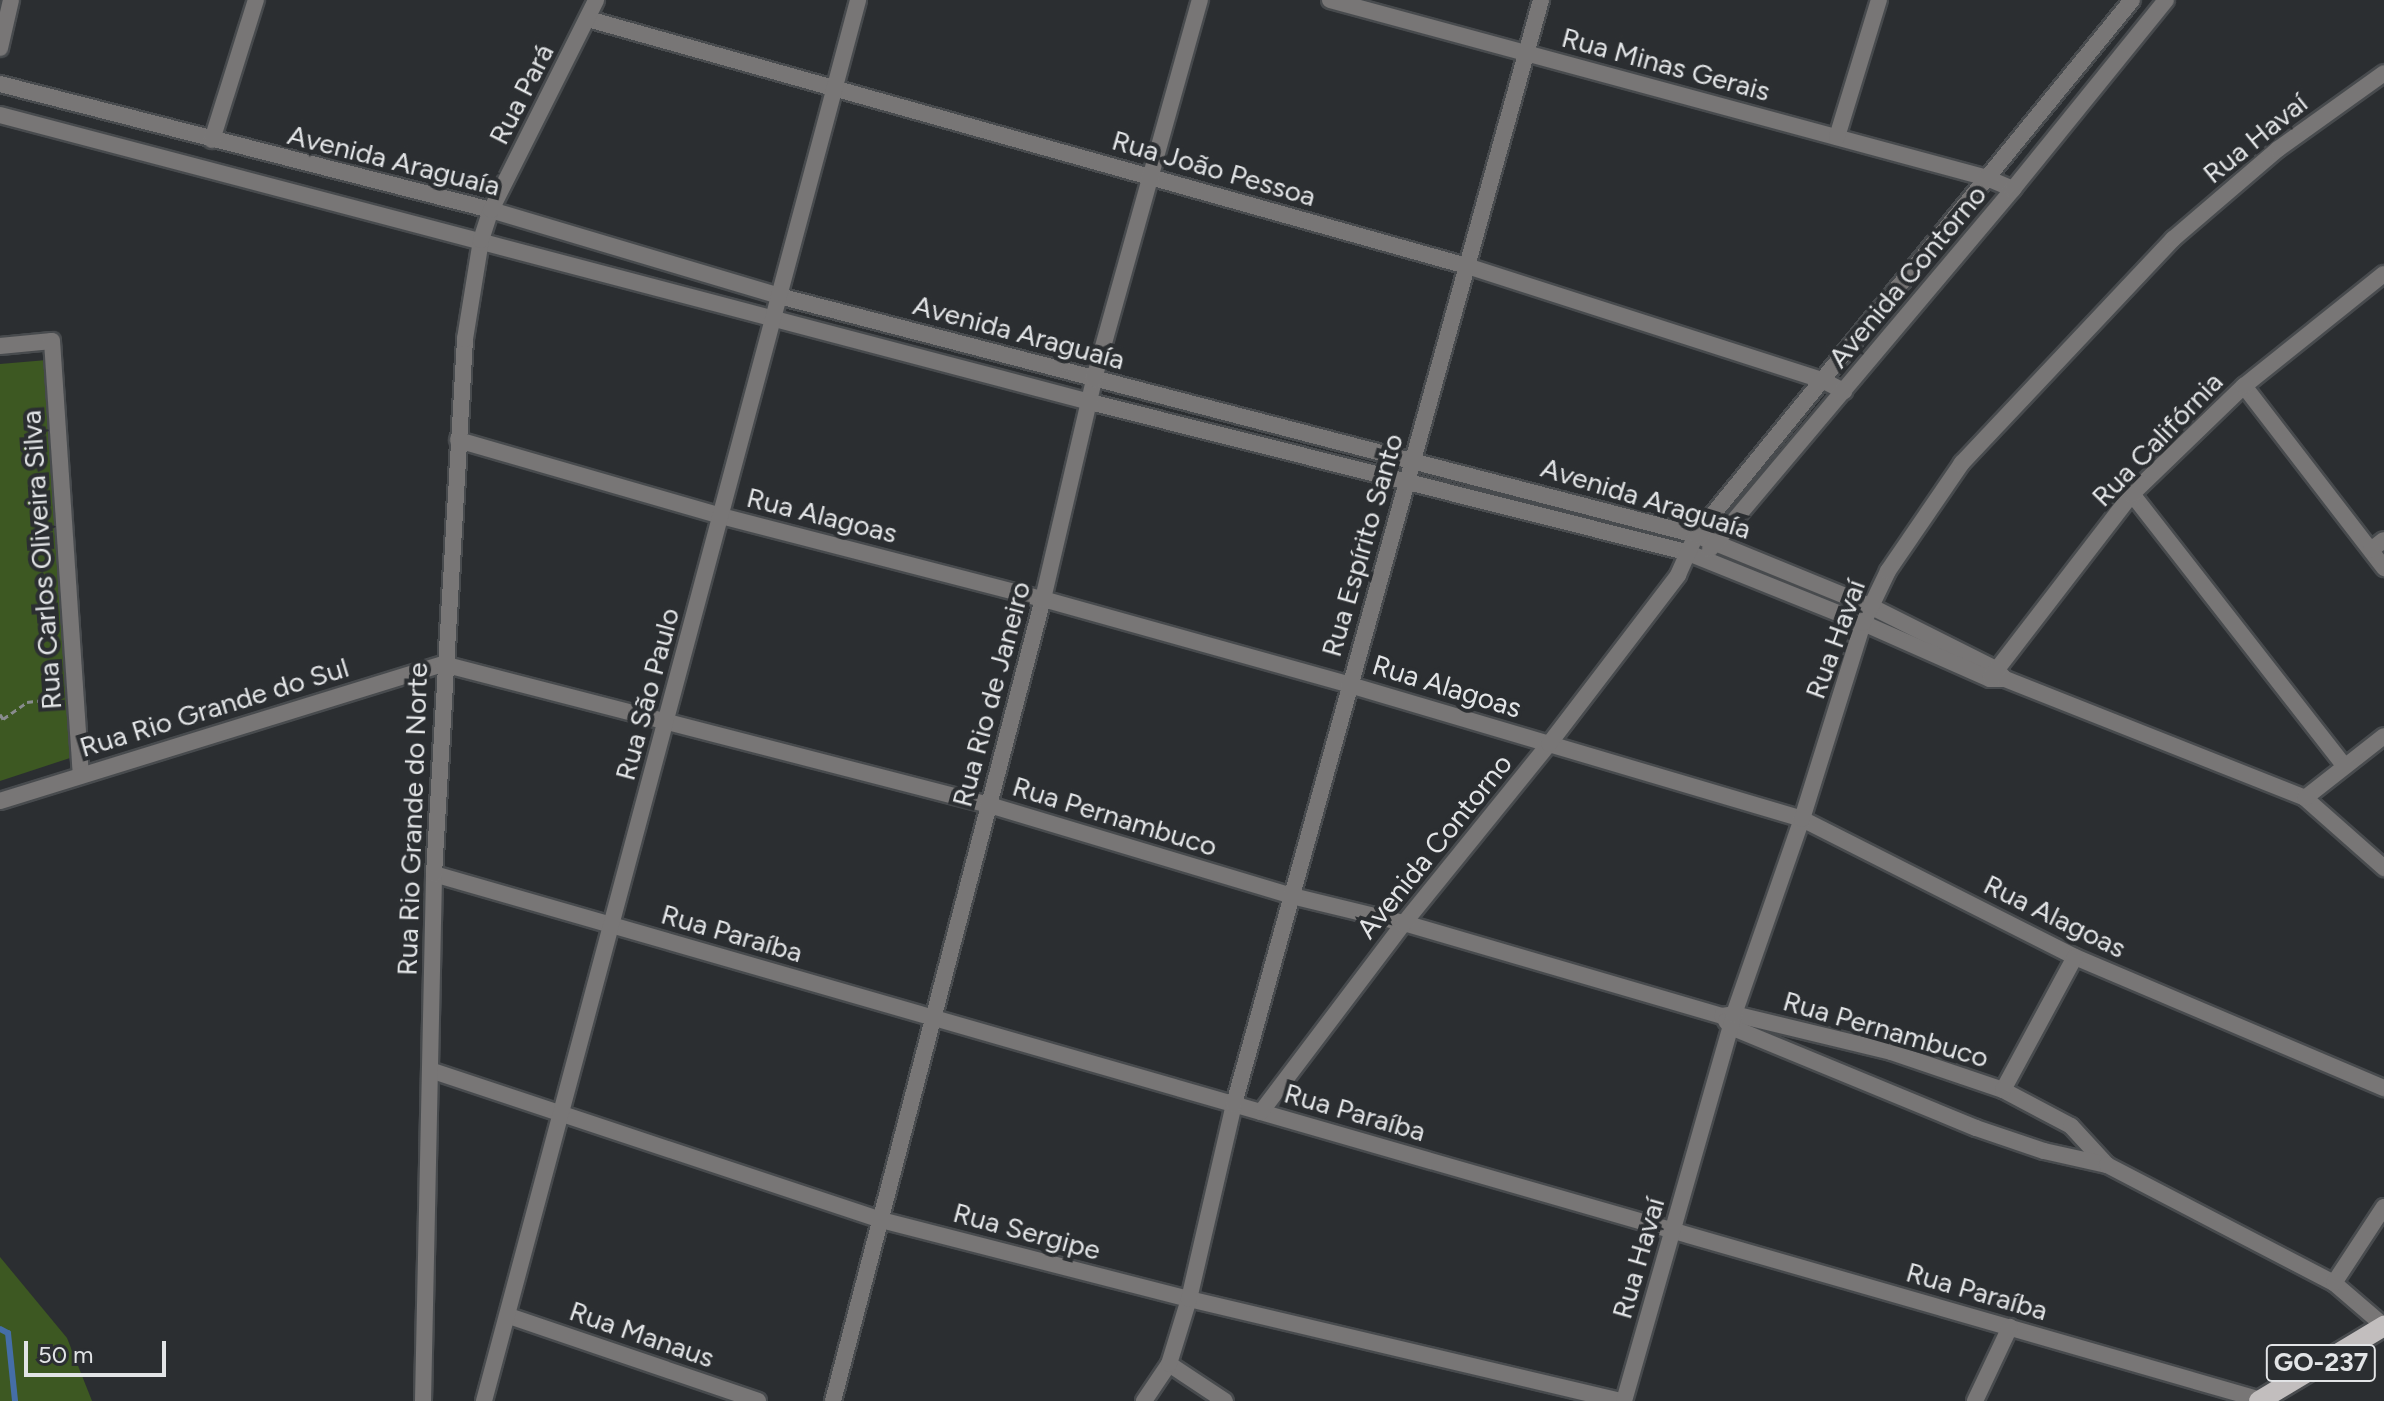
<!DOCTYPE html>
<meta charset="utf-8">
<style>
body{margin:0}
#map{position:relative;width:2384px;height:1401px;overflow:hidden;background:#2b2e31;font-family:Figtree,sans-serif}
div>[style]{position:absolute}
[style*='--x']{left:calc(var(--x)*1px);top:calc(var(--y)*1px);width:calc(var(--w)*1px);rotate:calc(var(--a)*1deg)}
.green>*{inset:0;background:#3d5822}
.stream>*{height:6px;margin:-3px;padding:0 3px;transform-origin:3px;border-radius:3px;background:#456ea7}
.path>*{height:3px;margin-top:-1.5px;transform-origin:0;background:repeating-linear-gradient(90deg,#898c8e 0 6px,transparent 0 10px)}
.roads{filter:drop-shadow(2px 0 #484b4e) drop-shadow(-2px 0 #484b4e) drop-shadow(0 2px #484b4e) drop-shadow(0 -2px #484b4e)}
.street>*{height:16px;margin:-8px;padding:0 8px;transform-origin:8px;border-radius:8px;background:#787676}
.primary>*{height:20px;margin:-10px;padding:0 10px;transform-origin:10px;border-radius:10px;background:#c2bebe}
span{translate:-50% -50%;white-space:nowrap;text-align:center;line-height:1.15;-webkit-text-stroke:8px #2b2e31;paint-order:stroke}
.shield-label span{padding:2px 6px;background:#2b2e31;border:2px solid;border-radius:6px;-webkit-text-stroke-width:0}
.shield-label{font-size:26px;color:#e2e4e6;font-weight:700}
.street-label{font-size:28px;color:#e2e4e6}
.scale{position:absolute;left:24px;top:1341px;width:142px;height:36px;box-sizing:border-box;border:4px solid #e2e4e6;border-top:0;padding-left:10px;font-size:24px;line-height:28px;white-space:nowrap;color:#e2e4e6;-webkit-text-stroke:6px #2b2e31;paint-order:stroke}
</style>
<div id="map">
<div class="green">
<div style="clip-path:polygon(47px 360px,70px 758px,0 781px,0 364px)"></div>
<div style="clip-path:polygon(0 1257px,67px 1338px,92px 1401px,0 1401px)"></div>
</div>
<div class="stream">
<div style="--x:0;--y:1329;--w:9;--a:27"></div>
<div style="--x:8;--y:1333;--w:68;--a:84.1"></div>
</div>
<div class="path">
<div style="--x:0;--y:714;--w:6;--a:59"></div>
<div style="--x:3;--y:719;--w:29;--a:-35"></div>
<div style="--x:27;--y:702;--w:25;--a:-7"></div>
</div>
<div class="roads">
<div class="street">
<div style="--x:1330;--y:0;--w:681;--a:15.16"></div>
<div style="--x:1987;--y:178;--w:28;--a:23"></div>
<div style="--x:588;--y:19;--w:913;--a:15.7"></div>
<div style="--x:1467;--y:266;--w:373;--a:17.8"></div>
<div style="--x:1822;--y:380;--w:25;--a:27"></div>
<div style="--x:0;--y:48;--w:49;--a:-77.1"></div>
<div style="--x:0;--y:84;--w:507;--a:14.39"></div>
<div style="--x:491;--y:210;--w:301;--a:16.6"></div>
<div style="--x:779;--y:296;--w:948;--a:14.61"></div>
<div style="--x:1696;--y:535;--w:188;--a:22.2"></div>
<div style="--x:1870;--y:606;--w:141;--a:26.6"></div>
<div style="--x:1996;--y:669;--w:13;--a:48"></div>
<div style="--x:0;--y:115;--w:1127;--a:14.75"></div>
<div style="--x:1090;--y:402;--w:615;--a:14.13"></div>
<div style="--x:1686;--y:552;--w:191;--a:21.9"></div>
<div style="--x:1863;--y:623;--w:139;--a:23.8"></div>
<div style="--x:1990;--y:679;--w:15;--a:0"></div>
<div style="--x:2005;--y:679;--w:323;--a:21.6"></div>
<div style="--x:2305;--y:798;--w:106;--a:41.5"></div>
<div style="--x:1837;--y:137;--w:143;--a:-73"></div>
<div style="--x:212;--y:140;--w:147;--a:-72.6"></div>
<div style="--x:0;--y:346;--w:52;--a:-5.5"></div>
<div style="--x:52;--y:341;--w:435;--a:86.2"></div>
<div style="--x:2244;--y:386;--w:230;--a:52.4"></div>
<div style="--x:458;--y:440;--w:274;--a:16.1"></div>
<div style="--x:721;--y:516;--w:333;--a:14.5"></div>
<div style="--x:1043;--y:599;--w:319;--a:15.6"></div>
<div style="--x:1350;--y:685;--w:471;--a:16.5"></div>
<div style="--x:1802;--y:819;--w:306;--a:26.8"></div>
<div style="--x:2075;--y:957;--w:336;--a:23"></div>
<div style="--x:2132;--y:494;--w:344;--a:52"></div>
<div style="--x:1710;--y:549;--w:471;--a:-49.9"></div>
<div style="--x:2013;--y:189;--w:243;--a:-51"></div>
<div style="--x:2371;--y:550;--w:16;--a:-38"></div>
<div style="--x:1991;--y:677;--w:231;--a:-52.4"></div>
<div style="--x:2132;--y:494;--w:156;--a:-44"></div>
<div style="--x:2244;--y:386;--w:179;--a:-38.7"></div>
<div style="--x:2305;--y:798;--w:100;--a:-38.1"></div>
<div style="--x:0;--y:801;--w:464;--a:-17.2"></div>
<div style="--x:443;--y:664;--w:564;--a:14.48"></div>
<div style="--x:989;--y:805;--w:316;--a:16.7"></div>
<div style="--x:1292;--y:896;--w:115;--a:13.6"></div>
<div style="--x:1404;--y:923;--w:331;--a:16.3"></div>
<div style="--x:1722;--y:1016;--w:12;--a:-9"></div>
<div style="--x:1734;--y:1014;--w:162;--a:13.6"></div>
<div style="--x:1891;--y:1052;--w:118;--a:18.7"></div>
<div style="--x:2003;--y:1090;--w:77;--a:27.9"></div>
<div style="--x:2071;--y:1126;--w:53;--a:47.3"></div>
<div style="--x:434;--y:874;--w:1901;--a:16.06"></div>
<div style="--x:1726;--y:1021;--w:8;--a:50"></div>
<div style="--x:1731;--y:1027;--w:265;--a:22.4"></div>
<div style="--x:1976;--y:1128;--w:72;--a:18.7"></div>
<div style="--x:2044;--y:1151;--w:65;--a:12.5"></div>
<div style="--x:2107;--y:1165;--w:256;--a:27.5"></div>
<div style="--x:2334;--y:1283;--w:66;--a:40.7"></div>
<div style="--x:430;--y:1070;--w:475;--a:18.4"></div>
<div style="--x:881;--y:1220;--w:318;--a:14.4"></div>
<div style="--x:1189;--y:1299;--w:445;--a:13.3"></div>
<div style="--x:2003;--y:1090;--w:151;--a:-61.6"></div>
<div style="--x:1261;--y:1112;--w:237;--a:-52.9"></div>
<div style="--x:1404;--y:923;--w:230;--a:-51"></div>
<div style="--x:1549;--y:744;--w:213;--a:-52.6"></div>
<div style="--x:1678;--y:575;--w:44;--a:-65.8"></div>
<div style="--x:1696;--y:535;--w:690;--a:-50.82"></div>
<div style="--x:2334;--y:1283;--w:91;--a:-56.7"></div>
<div style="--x:509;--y:1316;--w:263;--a:18.8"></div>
<div style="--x:1169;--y:1364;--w:67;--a:33.5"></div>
<div style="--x:423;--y:1401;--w:527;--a:-88.8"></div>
<div style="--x:434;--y:874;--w:536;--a:-86.68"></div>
<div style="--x:465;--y:339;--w:100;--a:-80.8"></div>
<div style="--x:481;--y:240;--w:32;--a:-72"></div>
<div style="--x:491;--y:210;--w:235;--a:-63.4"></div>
<div style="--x:484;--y:1401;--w:1450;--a:-75.05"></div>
<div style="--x:833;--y:1401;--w:829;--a:-75.33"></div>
<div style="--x:1043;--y:599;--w:226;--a:-76.9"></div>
<div style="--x:1094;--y:379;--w:394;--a:-74.4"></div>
<div style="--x:1144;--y:1401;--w:45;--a:-56"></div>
<div style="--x:1169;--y:1364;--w:68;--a:-72.9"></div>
<div style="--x:1189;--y:1299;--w:200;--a:-77"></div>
<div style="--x:1234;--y:1104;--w:1146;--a:-74.46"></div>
<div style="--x:1624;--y:1401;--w:402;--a:-74.1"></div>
<div style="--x:1734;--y:1014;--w:207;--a:-70.8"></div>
<div style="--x:1802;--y:819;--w:205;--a:-72.7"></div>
<div style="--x:1863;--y:623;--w:58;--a:-64.3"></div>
<div style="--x:1888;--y:571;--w:131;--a:-55.6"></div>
<div style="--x:1962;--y:463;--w:308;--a:-46.7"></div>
<div style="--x:2173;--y:239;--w:138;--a:-40.6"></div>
<div style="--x:2278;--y:149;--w:130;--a:-35.6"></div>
<div style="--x:1975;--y:1401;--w:82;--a:-64.7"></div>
</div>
<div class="primary">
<div style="--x:2259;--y:1401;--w:146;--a:-31"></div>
</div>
</div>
<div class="shield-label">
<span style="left:2321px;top:1363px">GO-237</span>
</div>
<div class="street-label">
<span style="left:1666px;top:64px;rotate:15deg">Rua Minas Gerais</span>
<span style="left:521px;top:94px;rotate:-63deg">Rua Pará</span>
<span style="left:2255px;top:138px;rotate:-39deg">Rua Havaí</span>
<span style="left:394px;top:160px;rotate:14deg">Avenida Araguaía</span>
<span style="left:1214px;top:168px;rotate:16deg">Rua João Pessoa</span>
<span style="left:1907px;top:276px;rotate:-50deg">Avenida Contorno</span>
<span style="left:1019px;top:332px;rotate:15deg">Avenida Araguaía</span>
<span style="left:2157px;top:439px;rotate:-46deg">Rua Califórnia</span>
<span style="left:1646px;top:498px;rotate:17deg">Avenida Araguaía</span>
<span style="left:822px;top:515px;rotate:14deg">Rua Alagoas</span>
<span style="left:1362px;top:545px;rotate:-74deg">Rua Espírito Santo</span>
<span style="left:41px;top:560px;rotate:-94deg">Rua Carlos Oliveira Silva</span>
<span style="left:1835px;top:639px;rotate:-70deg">Rua Havaí</span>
<span style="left:1447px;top:686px;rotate:17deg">Rua Alagoas</span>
<span style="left:647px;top:694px;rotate:-75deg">Rua São Paulo</span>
<span style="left:991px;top:694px;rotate:-75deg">Rua Rio de Janeiro</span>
<span style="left:214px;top:707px;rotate:-17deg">Rua Rio Grande do Sul</span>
<span style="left:1115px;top:816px;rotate:17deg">Rua Pernambuco</span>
<span style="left:412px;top:819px;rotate:-88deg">Rua Rio Grande do Norte</span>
<span style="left:1434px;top:846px;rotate:-51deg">Avenida Contorno</span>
<span style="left:2055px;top:916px;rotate:26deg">Rua Alagoas</span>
<span style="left:732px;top:933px;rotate:16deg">Rua Paraíba</span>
<span style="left:1886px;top:1029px;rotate:16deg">Rua Pernambuco</span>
<span style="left:1355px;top:1112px;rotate:16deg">Rua Paraíba</span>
<span style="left:1027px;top:1231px;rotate:15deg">Rua Sergipe</span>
<span style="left:1638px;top:1258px;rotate:-74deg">Rua Havaí</span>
<span style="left:1977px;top:1291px;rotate:16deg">Rua Paraíba</span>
<span style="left:642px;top:1334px;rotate:19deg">Rua Manaus</span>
</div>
<div class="scale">50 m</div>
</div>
